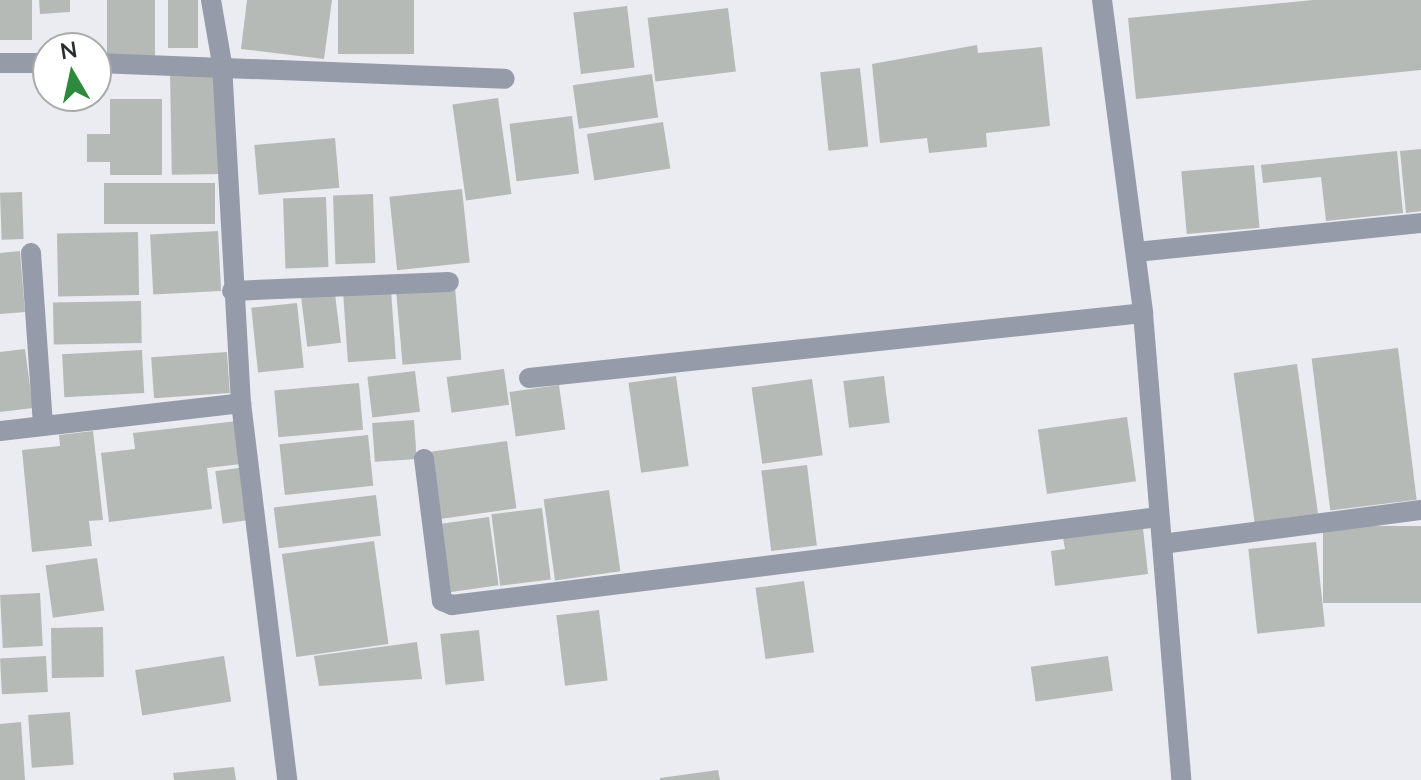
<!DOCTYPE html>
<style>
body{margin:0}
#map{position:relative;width:1421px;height:780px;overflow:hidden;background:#eaecf1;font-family:Lato,sans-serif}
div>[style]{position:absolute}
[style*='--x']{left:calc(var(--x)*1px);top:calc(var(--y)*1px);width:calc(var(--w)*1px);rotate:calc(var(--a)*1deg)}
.building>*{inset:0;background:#b5bab6;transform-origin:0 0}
.minor>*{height:20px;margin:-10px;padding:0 10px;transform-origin:10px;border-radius:10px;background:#969baa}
span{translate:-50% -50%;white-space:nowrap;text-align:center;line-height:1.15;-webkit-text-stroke:6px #fff;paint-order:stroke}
.north{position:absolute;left:32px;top:32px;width:80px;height:80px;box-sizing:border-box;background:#fff;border:2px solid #aaaaab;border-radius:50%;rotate:351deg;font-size:22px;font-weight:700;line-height:32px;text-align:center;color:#2a2b2d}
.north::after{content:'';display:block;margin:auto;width:28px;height:36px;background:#2d8a3c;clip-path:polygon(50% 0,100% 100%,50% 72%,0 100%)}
</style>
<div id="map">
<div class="building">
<div style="left:0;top:0;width:32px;height:40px"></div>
<div style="clip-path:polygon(39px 0,70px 0,70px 12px,40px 14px)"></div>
<div style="left:107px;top:0;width:48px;height:56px"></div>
<div style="left:168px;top:0;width:30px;height:48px"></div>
<div style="clip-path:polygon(247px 0,332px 0,324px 59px,241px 49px)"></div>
<div style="left:338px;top:0;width:76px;height:54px"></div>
<div style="clip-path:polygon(1313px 0,1421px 0,1421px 70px,1136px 99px,1128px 18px)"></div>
<div style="left:627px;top:6px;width:62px;height:54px;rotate:83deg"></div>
<div style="left:728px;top:8px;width:64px;height:81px;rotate:83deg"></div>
<div style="clip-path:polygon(977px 45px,978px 53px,1042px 47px,1050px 126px,986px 133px,987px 147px,929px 153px,927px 138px,880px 143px,872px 64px)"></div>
<div style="left:860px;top:68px;width:79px;height:40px;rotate:84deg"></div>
<div style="left:220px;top:71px;width:103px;height:50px;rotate:89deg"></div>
<div style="left:652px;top:74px;width:44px;height:80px;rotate:82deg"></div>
<div style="left:498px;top:98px;width:97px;height:46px;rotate:82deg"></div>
<div style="clip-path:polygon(110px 99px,162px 99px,162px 175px,110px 175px,110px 162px,87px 162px,87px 134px,110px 134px)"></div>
<div style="left:572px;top:116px;width:58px;height:63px;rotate:83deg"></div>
<div style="left:663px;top:122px;width:47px;height:77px;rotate:81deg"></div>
<div style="left:335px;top:138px;width:50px;height:81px;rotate:85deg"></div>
<div style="clip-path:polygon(1421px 149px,1421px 211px,1406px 213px,1400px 151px)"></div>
<div style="clip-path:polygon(1397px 151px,1403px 213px,1326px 221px,1321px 177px,1263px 183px,1261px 165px)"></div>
<div style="left:1254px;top:165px;width:63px;height:73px;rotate:85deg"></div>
<div style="left:104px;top:183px;width:111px;height:41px"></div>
<div style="left:462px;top:189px;width:74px;height:73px;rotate:84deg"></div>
<div style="left:22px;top:192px;width:47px;height:22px;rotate:88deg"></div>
<div style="left:373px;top:194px;width:69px;height:40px;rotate:88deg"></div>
<div style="left:326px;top:197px;width:70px;height:43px;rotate:88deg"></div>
<div style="left:218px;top:231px;width:60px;height:68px;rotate:87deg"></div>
<div style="left:138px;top:232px;width:63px;height:81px;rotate:89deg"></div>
<div style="clip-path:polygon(20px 251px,25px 312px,0 314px,0 253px)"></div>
<div style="left:455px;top:287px;width:73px;height:59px;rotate:85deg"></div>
<div style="left:391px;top:290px;width:69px;height:48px;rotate:86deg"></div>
<div style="left:335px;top:294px;width:49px;height:34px;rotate:83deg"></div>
<div style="left:141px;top:301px;width:42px;height:88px;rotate:89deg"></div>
<div style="left:297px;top:303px;width:65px;height:46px;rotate:84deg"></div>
<div style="left:1398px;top:348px;width:153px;height:87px;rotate:83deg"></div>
<div style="clip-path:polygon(25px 349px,33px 408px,0 412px,0 352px)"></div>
<div style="left:142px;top:350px;width:43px;height:80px;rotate:87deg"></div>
<div style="left:227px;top:352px;width:41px;height:76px;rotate:86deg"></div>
<div style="left:1297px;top:364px;width:151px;height:64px;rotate:82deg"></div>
<div style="left:504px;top:369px;width:36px;height:58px;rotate:82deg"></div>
<div style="left:415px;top:371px;width:41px;height:48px;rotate:83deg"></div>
<div style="left:676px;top:376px;width:91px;height:48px;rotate:82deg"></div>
<div style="left:884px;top:376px;width:47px;height:41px;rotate:83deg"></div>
<div style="left:812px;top:379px;width:77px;height:61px;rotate:82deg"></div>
<div style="left:359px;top:383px;width:47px;height:85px;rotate:85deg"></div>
<div style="left:559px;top:385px;width:45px;height:50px;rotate:82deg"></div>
<div style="left:1127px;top:417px;width:65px;height:90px;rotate:82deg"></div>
<div style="left:414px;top:420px;width:39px;height:42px;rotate:86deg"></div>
<div style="clip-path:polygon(237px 421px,241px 464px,207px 468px,212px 509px,109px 522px,101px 453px,135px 449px,133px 433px)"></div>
<div style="clip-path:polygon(93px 431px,103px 520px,89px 521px,92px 546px,32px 552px,22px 450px,60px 446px,59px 435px)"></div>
<div style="left:368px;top:435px;width:51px;height:89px;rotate:84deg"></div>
<div style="left:507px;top:441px;width:68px;height:79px;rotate:82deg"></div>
<div style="left:807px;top:465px;width:81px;height:46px;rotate:83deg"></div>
<div style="left:245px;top:467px;width:53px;height:30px;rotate:82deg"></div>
<div style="left:609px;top:490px;width:82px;height:66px;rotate:82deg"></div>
<div style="left:376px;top:495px;width:41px;height:103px;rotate:83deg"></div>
<div style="left:542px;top:508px;width:72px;height:51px;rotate:83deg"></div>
<div style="left:489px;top:517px;width:69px;height:55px;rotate:82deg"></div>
<div style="left:1421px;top:526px;width:77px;height:98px;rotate:90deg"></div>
<div style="clip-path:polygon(1143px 528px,1148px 574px,1055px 586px,1051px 551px,1065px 549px,1063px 538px)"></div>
<div style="left:374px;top:541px;width:104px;height:93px;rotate:82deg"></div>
<div style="left:1316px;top:542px;width:85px;height:68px;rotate:84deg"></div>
<div style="left:97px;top:558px;width:53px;height:52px;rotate:82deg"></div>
<div style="left:804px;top:581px;width:72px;height:49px;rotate:82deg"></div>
<div style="left:40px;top:593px;width:53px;height:40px;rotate:87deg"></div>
<div style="left:599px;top:610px;width:71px;height:43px;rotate:83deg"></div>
<div style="left:103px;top:627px;width:50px;height:52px;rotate:89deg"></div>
<div style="left:479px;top:630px;width:51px;height:39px;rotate:84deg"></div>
<div style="clip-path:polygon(417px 642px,422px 679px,319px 686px,314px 656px)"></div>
<div style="left:46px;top:656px;width:36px;height:46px;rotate:87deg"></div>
<div style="left:224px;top:656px;width:46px;height:90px;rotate:81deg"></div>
<div style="left:1108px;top:656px;width:35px;height:78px;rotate:82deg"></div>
<div style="left:70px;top:712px;width:53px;height:42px;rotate:86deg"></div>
<div style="clip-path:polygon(21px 722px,25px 780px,0 780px,0 724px)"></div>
<div style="clip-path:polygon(234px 767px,236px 780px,174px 780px,173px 773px)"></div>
<div style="clip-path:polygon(718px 770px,720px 780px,660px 780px,660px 778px)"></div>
</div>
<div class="minor">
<div style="--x:211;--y:0;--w:65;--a:80.2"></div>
<div style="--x:222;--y:64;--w:340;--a:86.8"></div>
<div style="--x:241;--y:403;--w:380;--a:83"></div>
<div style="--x:1102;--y:0;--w:316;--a:82.5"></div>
<div style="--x:1143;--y:313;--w:469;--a:85.3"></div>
<div style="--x:0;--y:63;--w:48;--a:0"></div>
<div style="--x:96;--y:63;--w:409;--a:2.2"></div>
<div style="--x:1136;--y:252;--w:286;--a:-5.8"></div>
<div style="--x:31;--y:253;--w:173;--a:86"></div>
<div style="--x:232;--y:291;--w:217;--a:-2.4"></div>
<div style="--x:529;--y:378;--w:617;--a:-6.04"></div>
<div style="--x:0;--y:431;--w:243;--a:-6.6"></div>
<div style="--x:424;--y:459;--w:143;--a:82.8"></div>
<div style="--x:442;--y:601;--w:11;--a:22"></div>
<div style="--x:452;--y:605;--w:712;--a:-7.1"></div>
<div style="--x:1162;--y:544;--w:261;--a:-7.5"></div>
</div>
<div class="north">N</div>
</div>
